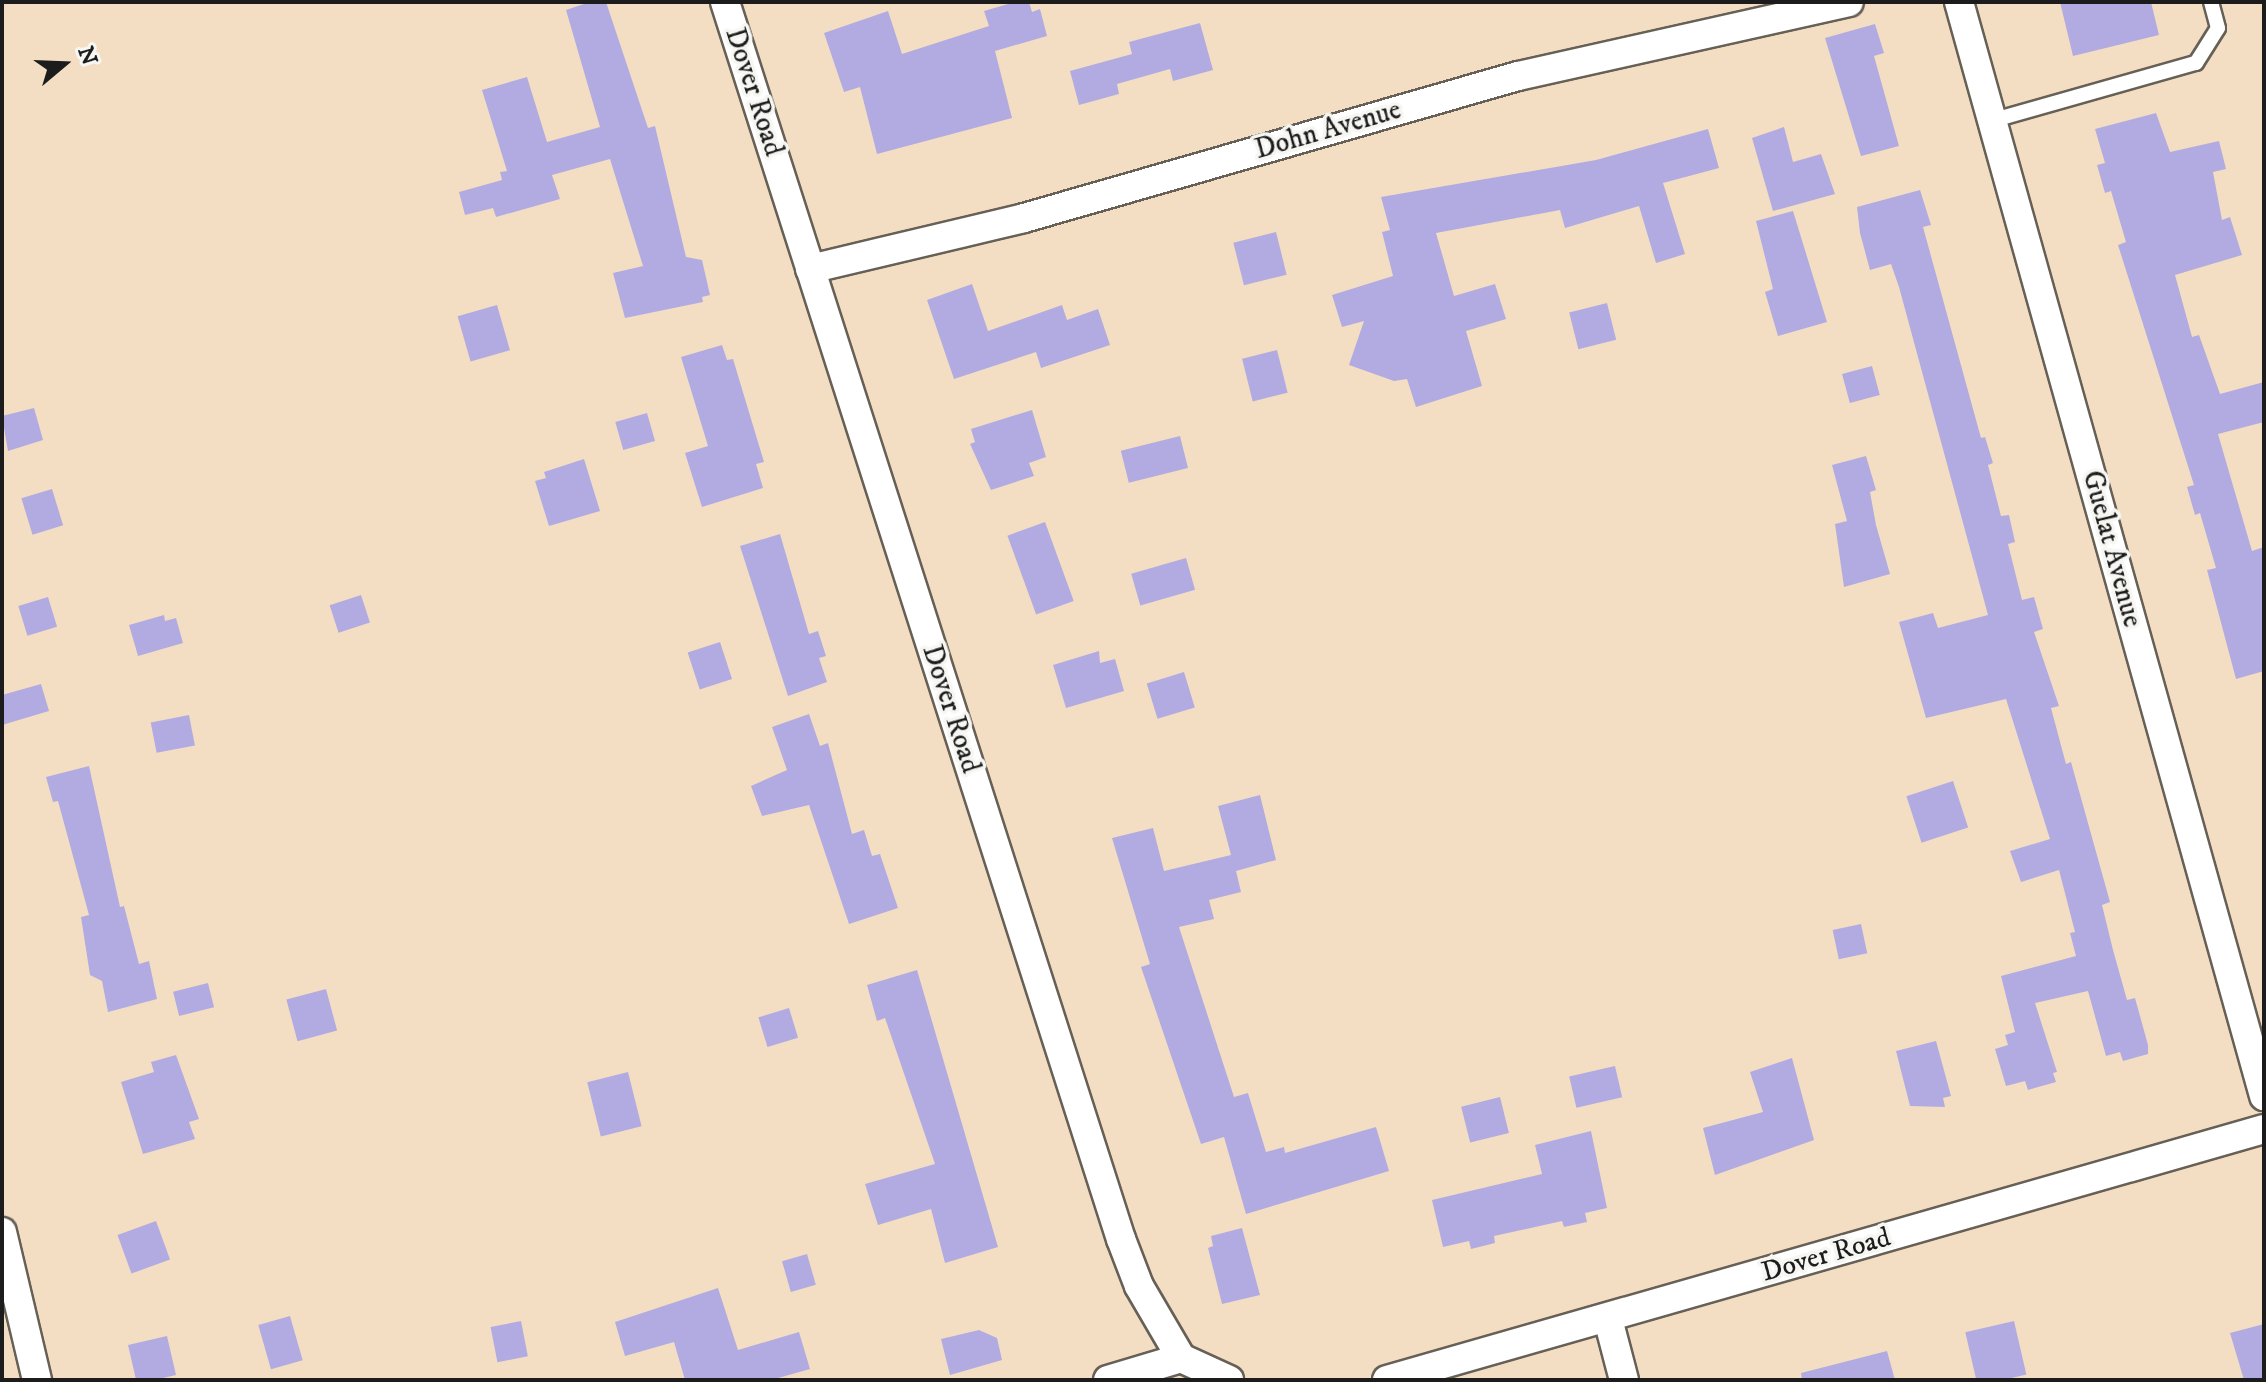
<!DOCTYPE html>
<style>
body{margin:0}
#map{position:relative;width:2266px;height:1382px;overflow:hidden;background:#f3dec3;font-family:"IM FELL DW Pica",serif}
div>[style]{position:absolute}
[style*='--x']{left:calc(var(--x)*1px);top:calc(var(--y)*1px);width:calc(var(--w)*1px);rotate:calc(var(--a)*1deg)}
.building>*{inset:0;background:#b2abe1;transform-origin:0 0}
.roads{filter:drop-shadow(2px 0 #676056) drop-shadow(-2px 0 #676056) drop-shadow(0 2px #676056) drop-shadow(0 -2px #676056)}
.lane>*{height:14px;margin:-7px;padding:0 7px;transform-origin:7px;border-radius:7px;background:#fff}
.street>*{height:28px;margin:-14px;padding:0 14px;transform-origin:14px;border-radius:14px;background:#fff}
span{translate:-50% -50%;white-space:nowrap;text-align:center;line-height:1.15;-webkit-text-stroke:7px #f6f6f2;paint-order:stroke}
.street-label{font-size:28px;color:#1c1c1c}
.frame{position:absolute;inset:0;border:4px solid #1c1c1c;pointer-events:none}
.north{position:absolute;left:24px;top:24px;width:80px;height:80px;-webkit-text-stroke:6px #f6f6f2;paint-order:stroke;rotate:71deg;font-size:22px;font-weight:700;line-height:32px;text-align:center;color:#1c1c1c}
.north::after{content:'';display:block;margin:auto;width:28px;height:36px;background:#1c1c1c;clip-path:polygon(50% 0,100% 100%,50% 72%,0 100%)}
</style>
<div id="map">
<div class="building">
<div style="clip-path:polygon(590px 2px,606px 2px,648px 128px,655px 126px,686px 257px,702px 260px,710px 295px,702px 297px,703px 302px,625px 318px,613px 273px,643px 266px,610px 159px,552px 175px,560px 199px,496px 217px,493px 208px,465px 215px,459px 192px,502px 180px,500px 172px,507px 171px,482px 90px,527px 77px,547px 142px,600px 127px,566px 10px)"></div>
<div style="clip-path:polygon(1015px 2px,1029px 2px,1032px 12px,1040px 9px,1047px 36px,995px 51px,1012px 118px,877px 154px,860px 87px,844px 92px,824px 33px,888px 11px,902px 54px,989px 26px,984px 11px)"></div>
<div style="clip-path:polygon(2060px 2px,2151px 2px,2159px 35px,2073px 56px)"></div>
<div style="clip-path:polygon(1200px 23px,1213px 70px,1173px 81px,1170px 69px,1117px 84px,1119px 94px,1079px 105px,1070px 71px,1132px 54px,1129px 42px)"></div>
<div style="clip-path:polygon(1875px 24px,1884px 53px,1874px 56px,1899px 146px,1861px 156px,1825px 38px)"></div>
<div style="clip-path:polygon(2156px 113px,2170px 152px,2219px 141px,2226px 169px,2213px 172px,2222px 220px,2230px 217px,2242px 255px,2175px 275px,2192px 337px,2199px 335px,2220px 394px,2264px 382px,2264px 422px,2218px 434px,2252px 551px,2264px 547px,2264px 671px,2236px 679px,2207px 570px,2216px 568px,2200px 513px,2195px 515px,2187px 487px,2194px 485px,2118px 245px,2126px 242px,2111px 191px,2105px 193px,2097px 165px,2105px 163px,2095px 129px)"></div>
<div style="clip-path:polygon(1784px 127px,1793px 162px,1821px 154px,1835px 194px,1773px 211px,1752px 138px)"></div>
<div style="clip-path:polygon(1708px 129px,1719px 168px,1663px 183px,1685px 254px,1656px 263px,1639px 206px,1565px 228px,1560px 210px,1436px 233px,1454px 296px,1495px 284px,1506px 319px,1466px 331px,1482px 386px,1416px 407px,1407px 379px,1394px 381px,1349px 365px,1364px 321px,1342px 327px,1332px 295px,1393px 276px,1382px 232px,1390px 230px,1381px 197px,1596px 160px)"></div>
<div style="clip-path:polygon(1920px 190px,1931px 225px,1923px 227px,1981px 438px,1985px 437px,1993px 463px,1988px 465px,2001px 516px,2009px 515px,2015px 542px,2008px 544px,2022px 600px,2034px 597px,2043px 629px,2034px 632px,2059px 706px,2051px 708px,2066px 764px,2071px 762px,2110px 902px,2102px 905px,2113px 950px,2127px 1000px,2135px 998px,2148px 1045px,2148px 1054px,2123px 1061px,2120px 1052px,2106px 1056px,2088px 991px,2035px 1003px,2057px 1072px,2053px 1073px,2056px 1082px,2028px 1090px,2025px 1081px,2006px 1086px,1995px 1049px,2008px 1045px,2005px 1035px,2015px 1032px,2001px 976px,2076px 956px,2070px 933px,2075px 932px,2059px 870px,2021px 882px,2010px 851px,2050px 839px,2006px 699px,1926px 718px,1899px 622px,1933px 613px,1938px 628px,1988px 615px,1899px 287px,1891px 264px,1870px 270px,1860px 233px,1857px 207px)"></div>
<div style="clip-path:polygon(1793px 211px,1827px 322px,1778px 336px,1765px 292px,1773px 289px,1756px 221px)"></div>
<div style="left:1276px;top:232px;width:44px;height:44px;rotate:76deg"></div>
<div style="clip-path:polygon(972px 284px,988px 331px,1062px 305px,1067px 320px,1098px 309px,1110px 345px,1041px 368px,1036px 352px,954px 379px,927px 300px)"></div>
<div style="left:1607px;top:303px;width:38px;height:39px;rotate:76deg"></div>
<div style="left:497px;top:305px;width:47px;height:41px;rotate:74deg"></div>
<div style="clip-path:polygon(722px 345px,727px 360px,733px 359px,764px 462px,756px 464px,763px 488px,702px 507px,685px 453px,708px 446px,681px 357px)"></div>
<div style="left:1277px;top:350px;width:44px;height:36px;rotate:76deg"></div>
<div style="left:1872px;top:366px;width:30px;height:31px;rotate:75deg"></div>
<div style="clip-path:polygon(34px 408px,43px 440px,8px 451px,2px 416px)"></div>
<div style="clip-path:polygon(1032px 410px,1046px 457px,1029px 463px,1034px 476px,991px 490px,970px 444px,975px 442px,971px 429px)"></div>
<div style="left:647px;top:413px;width:29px;height:33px;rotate:74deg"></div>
<div style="left:1180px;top:436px;width:33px;height:61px;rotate:76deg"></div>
<div style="clip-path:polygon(1866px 456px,1876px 490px,1870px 492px,1876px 525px,1890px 574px,1844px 587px,1835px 524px,1847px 521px,1832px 465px)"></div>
<div style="clip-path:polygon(584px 459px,600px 511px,549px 526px,535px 481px,546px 478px,544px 472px)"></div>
<div style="left:52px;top:489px;width:38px;height:32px;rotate:73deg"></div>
<div style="left:1045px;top:522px;width:84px;height:40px;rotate:70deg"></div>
<div style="clip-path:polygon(780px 534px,809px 634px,818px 631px,826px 656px,819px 658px,827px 682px,788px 696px,740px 546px)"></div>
<div style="left:1186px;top:558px;width:33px;height:57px;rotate:74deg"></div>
<div style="left:361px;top:595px;width:29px;height:33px;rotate:72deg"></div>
<div style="left:48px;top:597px;width:31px;height:31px;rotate:73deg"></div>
<div style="clip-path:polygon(164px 615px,165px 621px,176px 618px,183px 643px,138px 656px,129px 625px)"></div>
<div style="left:720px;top:642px;width:39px;height:34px;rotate:72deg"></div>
<div style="clip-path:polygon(1099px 651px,1100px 663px,1115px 659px,1124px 691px,1066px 708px,1053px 665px)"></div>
<div style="left:1184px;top:672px;width:37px;height:39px;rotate:73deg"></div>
<div style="clip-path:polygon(41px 684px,49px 711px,2px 725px,2px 695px)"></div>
<div style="clip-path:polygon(809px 714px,820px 746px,828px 743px,852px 834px,864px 830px,872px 856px,880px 854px,898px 908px,849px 924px,809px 805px,762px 816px,751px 786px,787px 770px,772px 727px)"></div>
<div style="left:189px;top:715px;width:31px;height:39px;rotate:79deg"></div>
<div style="clip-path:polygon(89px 766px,120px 907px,124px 906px,139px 964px,149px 961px,157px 999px,108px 1012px,102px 981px,90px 975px,81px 917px,89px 915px,58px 801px,53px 802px,46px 777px)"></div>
<div style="left:1953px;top:781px;width:49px;height:49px;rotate:72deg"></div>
<div style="clip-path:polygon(1260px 795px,1276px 860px,1236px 871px,1241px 892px,1209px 900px,1214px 919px,1179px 927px,1234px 1097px,1248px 1093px,1266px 1152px,1284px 1147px,1285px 1153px,1376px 1127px,1389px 1171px,1246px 1214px,1224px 1137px,1201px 1144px,1141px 967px,1150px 964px,1112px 838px,1153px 828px,1164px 871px,1231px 855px,1218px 806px)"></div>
<div style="left:1861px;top:924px;width:30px;height:29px;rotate:78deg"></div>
<div style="clip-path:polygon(917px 970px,998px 1247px,945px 1263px,931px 1209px,878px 1225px,865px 1184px,935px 1164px,885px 1018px,877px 1021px,867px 985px)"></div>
<div style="left:208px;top:983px;width:25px;height:36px;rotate:76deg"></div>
<div style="left:326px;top:989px;width:43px;height:41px;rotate:75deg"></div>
<div style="left:789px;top:1008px;width:31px;height:32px;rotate:73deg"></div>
<div style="clip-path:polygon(1936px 1041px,1951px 1096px,1943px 1098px,1945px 1107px,1910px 1106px,1896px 1051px)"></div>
<div style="clip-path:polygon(176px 1055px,199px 1119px,189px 1122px,195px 1139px,143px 1154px,121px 1082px,154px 1072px,151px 1062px)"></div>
<div style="clip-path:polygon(1792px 1058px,1814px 1140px,1715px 1175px,1703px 1128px,1763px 1112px,1750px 1072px)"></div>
<div style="left:1615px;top:1066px;width:32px;height:47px;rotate:77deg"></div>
<div style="left:628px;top:1072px;width:56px;height:42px;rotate:76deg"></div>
<div style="left:1500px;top:1097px;width:37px;height:40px;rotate:76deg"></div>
<div style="clip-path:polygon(1591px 1131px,1607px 1208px,1585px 1213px,1587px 1222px,1564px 1227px,1562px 1221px,1494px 1236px,1495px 1243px,1471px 1249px,1469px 1241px,1443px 1247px,1432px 1200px,1542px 1174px,1535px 1145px)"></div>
<div style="left:156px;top:1221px;width:41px;height:41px;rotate:70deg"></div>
<div style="clip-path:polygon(1242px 1228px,1260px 1295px,1222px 1304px,1208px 1248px,1213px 1246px,1211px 1236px)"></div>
<div style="left:807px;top:1254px;width:32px;height:26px;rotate:74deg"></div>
<div style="clip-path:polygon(718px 1288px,738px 1350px,799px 1332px,810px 1369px,771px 1380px,685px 1380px,674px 1342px,625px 1356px,615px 1322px)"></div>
<div style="left:290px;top:1316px;width:46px;height:33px;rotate:74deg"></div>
<div style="left:521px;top:1321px;width:36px;height:31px;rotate:79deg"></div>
<div style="left:2014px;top:1321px;width:55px;height:50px;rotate:77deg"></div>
<div style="clip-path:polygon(2264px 1324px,2264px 1380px,2244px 1380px,2230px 1333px)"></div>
<div style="clip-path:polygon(979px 1330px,997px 1338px,1002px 1360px,950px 1375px,941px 1339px)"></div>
<div style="left:167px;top:1336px;width:40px;height:40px;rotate:77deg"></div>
<div style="clip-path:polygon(1887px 1351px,1895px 1380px,1802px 1380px,1801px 1373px)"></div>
</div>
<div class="roads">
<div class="lane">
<div style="--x:1994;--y:120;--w:210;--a:-15.8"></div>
<div style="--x:2196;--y:63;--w:41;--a:-57.8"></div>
<div style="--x:2218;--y:28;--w:27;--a:-105"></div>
</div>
<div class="street">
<div style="--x:725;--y:2;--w:1299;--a:72.25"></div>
<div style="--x:1121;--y:1239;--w:50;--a:69"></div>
<div style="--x:1139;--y:1286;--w:83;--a:59.7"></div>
<div style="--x:1181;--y:1358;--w:53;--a:24.6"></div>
<div style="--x:1959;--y:2;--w:1136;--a:74.42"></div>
<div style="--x:810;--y:269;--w:220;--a:-13.4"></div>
<div style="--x:1024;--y:218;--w:514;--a:-16.04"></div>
<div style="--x:1518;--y:76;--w:339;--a:-12.6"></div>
<div style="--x:2;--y:1232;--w:152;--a:76.7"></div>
<div style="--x:1608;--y:1319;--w:63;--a:75.3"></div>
<div style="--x:1108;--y:1380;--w:76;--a:-16.8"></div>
<div style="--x:1387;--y:1380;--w:912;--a:-15.97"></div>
</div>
</div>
<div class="street-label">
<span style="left:754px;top:92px;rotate:72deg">Dover Road</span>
<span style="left:1328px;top:130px;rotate:-16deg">Dohn Avenue</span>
<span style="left:2112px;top:549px;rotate:75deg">Guelat Avenue</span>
<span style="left:951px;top:709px;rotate:72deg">Dover Road</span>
<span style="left:1826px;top:1255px;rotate:-16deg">Dover Road</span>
</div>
<div class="frame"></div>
<div class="north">N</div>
</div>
